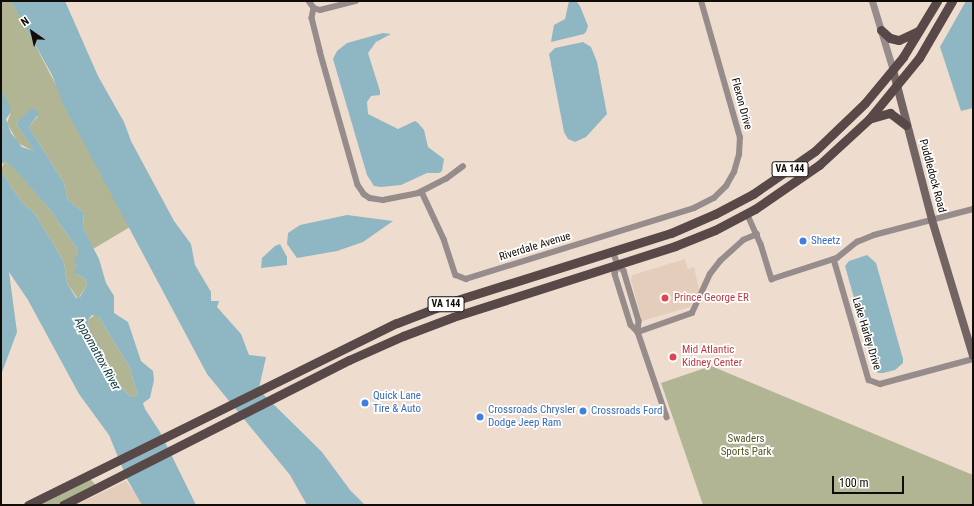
<!DOCTYPE html>
<style>
body{margin:0}
#map{position:relative;width:974px;height:506px;overflow:hidden;background:#eeddcf;font-family:"Roboto Condensed",sans-serif}
div>[style]{position:absolute}
[style*='--x']{left:calc(var(--x)*1px);top:calc(var(--y)*1px);width:calc(var(--w)*1px);rotate:calc(var(--a)*1deg)}
.built>*{inset:0;background:#e4cebb}
.green>*{inset:0;background:#b1b593}
.water>*{inset:0;background:#8eb6c3}
.minor>*{height:5.5px;margin:-2.75px;padding:0 2.75px;transform-origin:2.75px;border-radius:2.75px;background:#968c8b}
.tertiary>*{height:7px;margin:-3.5px;padding:0 3.5px;transform-origin:3.5px;border-radius:3.5px;background:#968c8b}
.secondary>*{height:8px;margin:-4px;padding:0 4px;transform-origin:4px;border-radius:4px;background:#726463}
.primary>*{height:9px;margin:-4.5px;padding:0 4.5px;transform-origin:4.5px;border-radius:4.5px;background:#584847}
.dots>*{width:11px;height:11px;translate:-50% -50%;box-sizing:border-box;border:2px solid #fff;border-radius:50%}
span{translate:-50% -50%;white-space:nowrap;text-align:center;line-height:1.15;-webkit-text-stroke:3.5px #fff;paint-order:stroke}
.shield-label span{padding:1px 3px;background:#fff;border:1px solid;border-radius:3px;-webkit-text-stroke-width:0}
.shield-label{font-size:10px;color:#110c07;font-weight:700}
.street-label{font-size:11px;color:#110c07}
.shop-label{font-size:11px;color:#366cbe}
.left{translate:0 -50%;text-align:left}
.health-label{font-size:11px;color:#be3a42}
.park-label{font-size:11px;color:#545821}
.water-label{font-size:12px;color:#09313b;font-style:italic}
.frame{position:absolute;inset:0;border:2px solid #110c07;pointer-events:none}
.north{position:absolute;left:12px;top:12px;width:40px;height:40px;-webkit-text-stroke:3px #fff;paint-order:stroke;rotate:326deg;font-size:11px;font-weight:700;line-height:16px;text-align:center;color:#110c07}
.north::after{content:'';display:block;margin:auto;width:14px;height:18px;background:#110c07;clip-path:polygon(50% 0,100% 100%,50% 72%,0 100%)}
.scale{position:absolute;left:832px;top:476px;width:72px;height:18px;box-sizing:border-box;border:2px solid #110c07;border-top:0;padding-left:5px;font-size:12px;line-height:14px;white-space:nowrap;color:#110c07;-webkit-text-stroke:3px #fff;paint-order:stroke}
</style>
<div id="map">
<div class="built">
<div style="clip-path:polygon(685px 259px,688px 269px,694px 267px,699px 289px,690px 307px,642px 321px,631px 280px,632px 275px)"></div>
<div style="clip-path:polygon(126px 481px,144px 505px,76px 505px)"></div>
</div>
<div class="green">
<div style="clip-path:polygon(1px 1px,11px 1px,21px 18px,130px 227px,93px 249px,84px 230px,83px 212px,68px 200px,64px 183px,29px 127px,38px 116px,28px 113px,16px 123px,35px 152px,18px 143px,7px 123px,11px 112px,1px 88px)"></div>
<div style="clip-path:polygon(4px 162px,13px 166px,51px 211px,76px 247px,78px 253px,76px 274px,85px 278px,87px 285px,78px 299px,67px 283px,64px 263px,55px 246px,34px 213px,21px 201px,1px 171px)"></div>
<div style="clip-path:polygon(95px 315px,99px 317px,130px 368px,137px 393px,135px 397px,131px 397px,115px 381px,89px 330px,88px 320px)"></div>
<div style="clip-path:polygon(711px 366px,973px 475px,973px 505px,703px 505px,661px 383px)"></div>
<div style="clip-path:polygon(90px 479px,96px 485px,56px 505px,34px 505px)"></div>
</div>
<div class="water">
<div style="clip-path:polygon(11px 1px,65px 1px,98px 76px,124px 122px,131px 141px,174px 221px,191px 244px,195px 265px,211px 292px,211px 301px,219px 301px,217px 307px,241px 334px,249px 355px,266px 357px,259px 388px,261px 392px,322px 452px,350px 490px,365px 505px,307px 505px,290px 475px,207px 374px,62px 102px,52px 75px)"></div>
<div style="clip-path:polygon(569px 1px,576px 1px,580px 6px,588px 26px,586px 32px,584px 34px,551px 42px,554px 25px,565px 19px)"></div>
<div style="clip-path:polygon(966px 1px,973px 1px,973px 108px,961px 111px,940px 47px)"></div>
<div style="clip-path:polygon(383px 33px,391px 34px,376px 42px,368px 53px,380px 91px,380px 95px,371px 96px,367px 102px,368px 114px,398px 129px,415px 121px,418px 123px,424px 130px,428px 147px,444px 159px,442px 171px,439px 173px,427px 173px,401px 185px,381px 187px,374px 186px,367px 175px,333px 59px,337px 51px,347px 43px)"></div>
<div style="clip-path:polygon(583px 42px,591px 47px,597px 62px,607px 114px,586px 137px,575px 142px,568px 139px,564px 132px,549px 54px,555px 48px)"></div>
<div style="clip-path:polygon(evenodd,1px 88px,10px 107px,11px 112px,6px 119px,11px 133px,22px 147px,34px 151px,16px 123px,32px 108px,40px 112px,29px 127px,64px 183px,68px 200px,83px 212px,84px 230px,99px 259px,106px 283px,114px 296px,114px 313px,128px 322px,141px 361px,153px 371px,154px 380px,150px 398px,143px 403px,145px 409px,160px 432px,196px 505px,142px 505px,127px 479px,109px 435px,79px 394px,28px 300px,9px 272px,17px 332px,1px 375px,1px 171px,21px 201px,34px 213px,55px 246px,64px 263px,67px 283px,76px 298px,80px 297px,87px 285px,85px 278px,74px 273px,77px 266px,74px 261px,78px 253px,76px 247px,51px 211px,13px 167px,5px 162px,1px 164px,1px 88px,92px 315px,99px 317px,130px 368px,137px 393px,135px 397px,131px 397px,115px 381px,101px 349px,89px 330px,88px 320px,92px 315px)"></div>
<div style="clip-path:polygon(347px 215px,393px 221px,363px 242px,337px 251px,297px 258px,287px 244px,288px 233px,300px 225px)"></div>
<div style="clip-path:polygon(280px 244px,287px 257px,287px 265px,261px 268px,262px 258px,275px 246px)"></div>
<div style="clip-path:polygon(867px 255px,876px 263px,903px 359px,903px 363px,895px 370px,883px 373px,878px 373px,874px 369px,845px 266px,849px 261px)"></div>
</div>
<div class="minor">
<div style="--x:309;--y:1;--w:9;--a:54"></div>
<div style="--x:314;--y:8;--w:10;--a:101"></div>
<div style="--x:312;--y:18;--w:34;--a:76"></div>
<div style="--x:320;--y:51;--w:139;--a:74.2"></div>
<div style="--x:358;--y:185;--w:11;--a:56"></div>
<div style="--x:364;--y:194;--w:7;--a:34"></div>
<div style="--x:370;--y:198;--w:13;--a:9"></div>
<div style="--x:383;--y:200;--w:36;--a:-11"></div>
<div style="--x:418;--y:193;--w:31;--a:-27"></div>
<div style="--x:446;--y:179;--w:21;--a:-37"></div>
<div style="--x:314;--y:8;--w:6;--a:18"></div>
<div style="--x:320;--y:10;--w:37;--a:-14"></div>
<div style="--x:422;--y:192;--w:52;--a:64.9"></div>
<div style="--x:444;--y:239;--w:38;--a:72"></div>
<div style="--x:456;--y:275;--w:11;--a:22"></div>
<div style="--x:466;--y:279;--w:239;--a:-17.3"></div>
<div style="--x:694;--y:208;--w:22;--a:-27"></div>
<div style="--x:714;--y:198;--w:17;--a:-45"></div>
<div style="--x:726;--y:186;--w:16;--a:-60"></div>
<div style="--x:734;--y:172;--w:18;--a:-74"></div>
<div style="--x:739;--y:155;--w:17;--a:-87"></div>
<div style="--x:740;--y:138;--w:142;--a:-105.9"></div>
<div style="--x:747;--y:213;--w:34;--a:66"></div>
<div style="--x:761;--y:244;--w:37;--a:73"></div>
<div style="--x:772;--y:279;--w:68;--a:-17.9"></div>
<div style="--x:837;--y:258;--w:26;--a:-39"></div>
<div style="--x:857;--y:242;--w:18;--a:-22"></div>
<div style="--x:874;--y:235;--w:102;--a:-14.7"></div>
<div style="--x:613;--y:251;--w:15;--a:70"></div>
<div style="--x:618;--y:265;--w:8;--a:45"></div>
<div style="--x:624;--y:271;--w:52;--a:73.3"></div>
<div style="--x:639;--y:321;--w:11;--a:95"></div>
<div style="--x:834;--y:259;--w:126;--a:73.9"></div>
<div style="--x:869;--y:380;--w:12;--a:20"></div>
<div style="--x:880;--y:384;--w:96;--a:-15"></div>
<div style="--x:618;--y:265;--w:9;--a:108"></div>
<div style="--x:615;--y:274;--w:53;--a:72.6"></div>
<div style="--x:631;--y:325;--w:10;--a:45"></div>
<div style="--x:638;--y:332;--w:90;--a:71.2"></div>
<div style="--x:638;--y:332;--w:57;--a:-19.4"></div>
<div style="--x:692;--y:313;--w:43;--a:-65.2"></div>
<div style="--x:710;--y:274;--w:16;--a:-52"></div>
<div style="--x:720;--y:261;--w:31;--a:-42"></div>
<div style="--x:743;--y:240;--w:15;--a:-23"></div>
</div>
<div class="tertiary">
<div style="--x:872;--y:1;--w:72;--a:73.1"></div>
</div>
<div class="secondary">
<div style="--x:893;--y:70;--w:155;--a:75.4"></div>
<div style="--x:932;--y:220;--w:142;--a:73.2"></div>
</div>
<div class="primary">
<div style="--x:881;--y:30;--w:12;--a:42"></div>
<div style="--x:890;--y:38;--w:9;--a:13"></div>
<div style="--x:899;--y:40;--w:21;--a:-25"></div>
<div style="--x:872;--y:118;--w:19;--a:-16"></div>
<div style="--x:890;--y:113;--w:20;--a:37"></div>
<div style="--x:28;--y:505;--w:411;--a:-26.3"></div>
<div style="--x:397;--y:323;--w:64;--a:-21"></div>
<div style="--x:457;--y:300;--w:224;--a:-17.4"></div>
<div style="--x:671;--y:233;--w:48;--a:-23.4"></div>
<div style="--x:715;--y:214;--w:43;--a:-27.8"></div>
<div style="--x:753;--y:194;--w:75;--a:-34.7"></div>
<div style="--x:815;--y:151;--w:69;--a:-43.8"></div>
<div style="--x:865;--y:103;--w:60;--a:-50.4"></div>
<div style="--x:903;--y:57;--w:66;--a:-58.7"></div>
<div style="--x:63;--y:505;--w:321;--a:-26.9"></div>
<div style="--x:349;--y:360;--w:59;--a:-24"></div>
<div style="--x:403;--y:336;--w:53;--a:-20.8"></div>
<div style="--x:453;--y:317;--w:233;--a:-17.7"></div>
<div style="--x:675;--y:246;--w:43;--a:-21.8"></div>
<div style="--x:715;--y:230;--w:45;--a:-27.7"></div>
<div style="--x:755;--y:209;--w:78;--a:-34.5"></div>
<div style="--x:819;--y:165;--w:68;--a:-42.6"></div>
<div style="--x:869;--y:119;--w:79;--a:-50.7"></div>
<div style="--x:919;--y:58;--w:66;--a:-59.9"></div>
</div>
<div class="dots">
<div style="left:803px;top:241px;background:#3f7fe0"></div>
<div style="left:665px;top:298px;background:#e0444e"></div>
<div style="left:673px;top:357px;background:#e0444e"></div>
<div style="left:365px;top:403px;background:#3f7fe0"></div>
<div style="left:583px;top:411px;background:#3f7fe0"></div>
<div style="left:480px;top:417px;background:#3f7fe0"></div>
</div>
<div class="shield-label">
<span style="left:790px;top:169px">VA 144</span>
<span style="left:446px;top:304px">VA 144</span>
</div>
<div class="street-label">
<span style="left:741px;top:104px;rotate:75deg">Flexon Drive</span>
<span style="left:932px;top:176px;rotate:75deg">Puddledock Road</span>
<span style="left:535px;top:247px;rotate:-17deg">Riverdale Avenue</span>
<span style="left:866px;top:334px;rotate:73deg">Lake Harley Drive</span>
</div>
<div class="shop-label">
<span class="left" style="left:811px;top:241px">Sheetz</span>
<span class="left" style="left:373px;top:403px">Quick Lane<br>Tire &amp; Auto</span>
<span class="left" style="left:488px;top:417px">Crossroads Chrysler<br>Dodge Jeep Ram</span>
<span class="left" style="left:591px;top:411px">Crossroads Ford</span>
</div>
<div class="health-label">
<span class="left" style="left:674px;top:298px">Prince George ER</span>
<span class="left" style="left:682px;top:357px">Mid Atlantic<br>Kidney Center</span>
</div>
<div class="park-label">
<span style="left:746px;top:446px">Swaders<br>Sports Park</span>
</div>
<div class="water-label">
<span style="left:97px;top:354px;rotate:61deg">Appomattox River</span>
</div>
<div class="frame"></div>
<div class="north">N</div>
<div class="scale">100 m</div>
</div>
